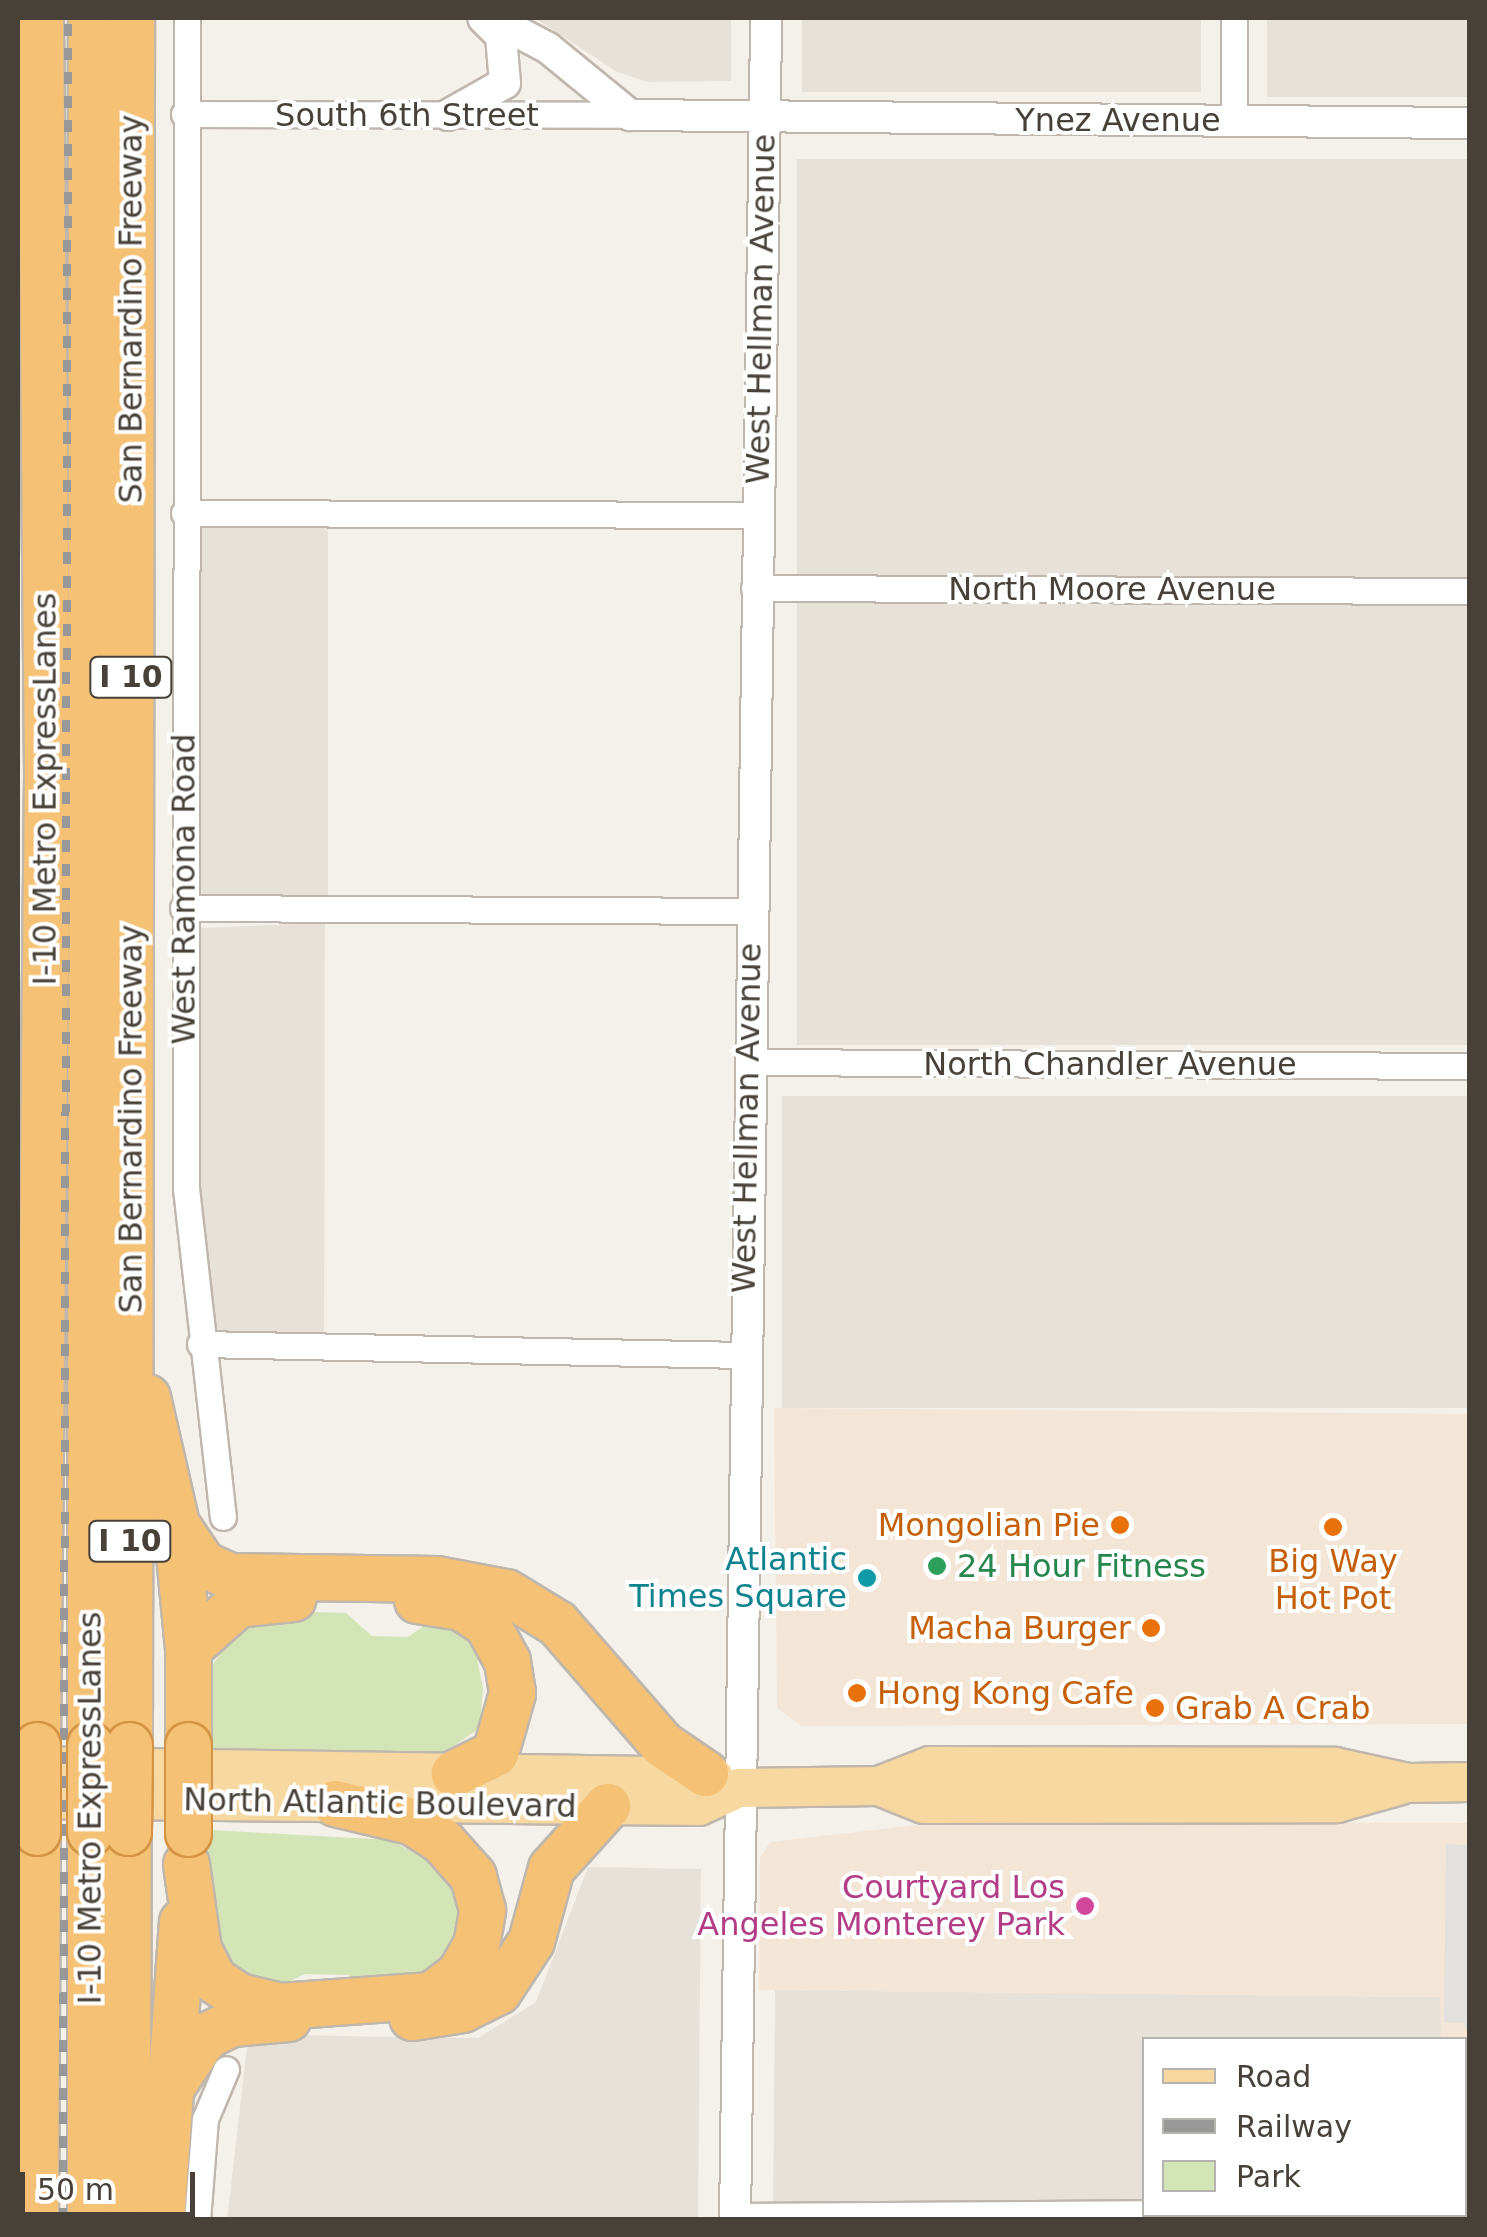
<!DOCTYPE html>
<style>
body{margin:0}
#map{position:relative;width:1487px;height:2237px;overflow:hidden;background:#f4f0ea;font-family:"DejaVu Sans",sans-serif}
div>[style]{position:absolute}
[style*='--x']{left:calc(var(--x)*1px);top:calc(var(--y)*1px);width:calc(var(--w)*1px);rotate:calc(var(--a)*1deg)}
.residential>*{inset:0;background:#e7e2d9;transform-origin:0 0}
.commercial>*{inset:0;background:#f4e6d7}
.green>*{inset:0;background:#d3e5b6}
.parking>*{inset:0;background:#e3e1de}
.roads{filter:drop-shadow(2px 0 #bfb7ad) drop-shadow(-2px 0 #bfb7ad) drop-shadow(0 2px #bfb7ad) drop-shadow(0 -2px #bfb7ad)}
.minor>*{height:25px;margin:-12.5px;padding:0 12.5px;transform-origin:12.5px;border-radius:12.5px;background:#fff}
.tertiary>*{height:30px;margin:-15px;padding:0 15px;transform-origin:15px;border-radius:15px;background:#fff}
.primary>*{height:38px;margin:-19px;padding:0 19px;transform-origin:19px;border-radius:19px;background:#f7d8a0}
.motorway>*{height:45px;margin:-22.5px;padding:0 22.5px;transform-origin:22.5px;border-radius:22.5px;background:#f4c175}
.rail>*{height:8px;margin-top:-4px;transform-origin:0;background:repeating-linear-gradient(90deg,#989898 0 12px,transparent 0 24px)}
.bridges{filter:drop-shadow(2px 0 #d39545) drop-shadow(-2px 0 #d39545) drop-shadow(0 2px #d39545) drop-shadow(0 -2px #d39545)}
.motorway-bridge>*{height:45px;margin:-22.5px;padding:0 22.5px;transform-origin:22.5px;border-radius:22.5px;background:#f4c175}
.dots>*{width:28px;height:28px;translate:-50% -50%;box-sizing:border-box;border:5px solid #fff;border-radius:50%}
span{translate:-50% -50%;white-space:nowrap;text-align:center;line-height:1.15;-webkit-text-stroke:8px #fff;paint-order:stroke}
.shield-label span{padding:2px 8px;background:#fff;border:2px solid;border-radius:8px;-webkit-text-stroke-width:0}
.shield-label{font-size:30px;color:#474139;font-weight:700}
.street-label{font-size:32px;color:#474139}
.food-label{font-size:32px;color:#c56008}
.right{translate:-100% -50%;text-align:right}
.left{translate:0 -50%;text-align:left}
.culture-label{font-size:32px;color:#0d838f}
.leisure-label{font-size:32px;color:#27864d}
.hotel-label{font-size:32px;color:#b23c85}
.frame{position:absolute;inset:0;border:20px solid #474139;pointer-events:none}
.legend{position:absolute;left:1142px;top:2037px;width:325px;height:180px;box-sizing:border-box;background:#fff;border:2px solid #b5b3b0;margin:0;padding:12px 18px;list-style:none;font-size:30px;color:#474139}
.legend li{display:flex;align-items:center;gap:20px;height:50px}
.legend b{width:50px;border:2px solid #b5b3b0}
.scale{position:absolute;left:20px;top:2172px;width:175px;height:45px;box-sizing:border-box;border:5px solid #474139;border-top:0;padding-left:12px;font-size:30px;line-height:35px;white-space:nowrap;color:#474139;-webkit-text-stroke:8px #fff;paint-order:stroke}
</style>
<div id="map">
<div class="residential">
<div style="clip-path:polygon(535px 18px,731px 18px,731px 81px,647px 82px,617px 72px)"></div>
<div style="left:802px;top:18px;width:399px;height:74px"></div>
<div style="left:1267px;top:18px;width:202px;height:79px"></div>
<div style="left:797px;top:159px;width:672px;height:886px"></div>
<div style="left:328px;top:512px;width:383px;height:129px;rotate:90deg"></div>
<div style="clip-path:polygon(325px 923px,324px 1340px,204px 1339px,190px 1187px,200px 928px)"></div>
<div style="left:782px;top:1096px;width:687px;height:312px"></div>
<div style="clip-path:polygon(588px 1867px,701px 1869px,698px 2219px,227px 2220px,247px 2047px,275px 2035px,478px 2038px,536px 2002px)"></div>
<div style="clip-path:polygon(775px 1990px,1441px 1997px,1441px 2039px,1144px 2040px,1144px 2214px,1464px 2214px,1469px 2048px,1469px 2219px,773px 2220px)"></div>
</div>
<div class="commercial">
<div style="clip-path:polygon(774px 1408px,1469px 1414px,1469px 1724px,802px 1726px,777px 1708px)"></div>
<div style="clip-path:polygon(943px 1822px,1469px 1823px,1469px 2048px,1464px 2040px,1441px 2039px,1440px 1997px,759px 1990px,760px 1858px,770px 1842px)"></div>
</div>
<div class="green">
<div style="clip-path:polygon(281px 1611px,346px 1613px,372px 1636px,408px 1637px,428px 1623px,451px 1626px,474px 1644px,483px 1688px,480px 1728px,443px 1753px,209px 1751px,206px 1704px,213px 1664px,240px 1626px)"></div>
<div style="clip-path:polygon(209px 1830px,391px 1840px,449px 1873px,461px 1907px,455px 1940px,445px 1960px,421px 1977px,371px 1986px,348px 1975px,305px 1974px,272px 1990px,223px 1963px,206px 1882px)"></div>
</div>
<div class="parking">
<div style="clip-path:polygon(1446px 1844px,1469px 1845px,1469px 2039px,1464px 2023px,1444px 2023px)"></div>
</div>
<div class="roads">
<div class="minor">
<div style="--x:187;--y:18;--w:1170;--a:90.05"></div>
<div style="--x:186;--y:1188;--w:331;--a:83.6"></div>
<div style="--x:184;--y:114;--w:446;--a:0.1"></div>
<div style="--x:1234;--y:121;--w:103;--a:-90"></div>
<div style="--x:184;--y:513;--w:572;--a:0.2"></div>
<div style="--x:754;--y:588;--w:716;--a:0.24"></div>
<div style="--x:183;--y:908;--w:567;--a:0.3"></div>
<div style="--x:750;--y:1062;--w:720;--a:0.32"></div>
<div style="--x:200;--y:1344;--w:544;--a:1.16"></div>
<div style="--x:1464;--y:2212;--w:6;--a:0"></div>
<div style="--x:736;--y:2216;--w:408;--a:-0.4"></div>
<div style="--x:197;--y:2220;--w:101;--a:-85.5"></div>
<div style="--x:205;--y:2119;--w:54;--a:-67.2"></div>
</div>
<div class="tertiary">
<div style="--x:491;--y:18;--w:64;--a:27.8"></div>
<div style="--x:548;--y:48;--w:106;--a:39.3"></div>
<div style="--x:630;--y:115;--w:840;--a:0.55"></div>
<div style="--x:448;--y:115;--w:65;--a:-29.3"></div>
<div style="--x:505;--y:83;--w:47;--a:-94.9"></div>
<div style="--x:501;--y:36;--w:25;--a:-135"></div>
<div style="--x:735;--y:2220;--w:2202;--a:-89.19"></div>
</div>
<div class="primary">
<div style="--x:18;--y:1766;--w:696;--a:0.91"></div>
<div style="--x:879;--y:1786;--w:48;--a:21.8"></div>
<div style="--x:924;--y:1804;--w:413;--a:-0.1"></div>
<div style="--x:1337;--y:1803;--w:66;--a:-15.7"></div>
<div style="--x:18;--y:1799;--w:681;--a:0.59"></div>
<div style="--x:699;--y:1806;--w:44;--a:-24.2"></div>
<div style="--x:739;--y:1788;--w:140;--a:-0.8"></div>
<div style="--x:879;--y:1786;--w:55;--a:-21.4"></div>
<div style="--x:930;--y:1766;--w:405;--a:0.1"></div>
<div style="--x:1335;--y:1767;--w:75;--a:12.4"></div>
<div style="--x:1408;--y:1783;--w:62;--a:-0.9"></div>
</div>
<div class="motorway">
<div style="--x:147;--y:1397;--w:130;--a:77.1"></div>
<div style="--x:176;--y:1524;--w:125;--a:84.5"></div>
<div style="--x:188;--y:1648;--w:97;--a:90"></div>
<div style="--x:176;--y:1524;--w:48;--a:56"></div>
<div style="--x:203;--y:1564;--w:30;--a:24"></div>
<div style="--x:230;--y:1576;--w:207;--a:0.8"></div>
<div style="--x:437;--y:1579;--w:70;--a:10.7"></div>
<div style="--x:506;--y:1592;--w:60;--a:31.3"></div>
<div style="--x:557;--y:1623;--w:160;--a:49"></div>
<div style="--x:662;--y:1744;--w:52;--a:34"></div>
<div style="--x:417;--y:1600;--w:45;--a:9"></div>
<div style="--x:461;--y:1607;--w:31;--a:33"></div>
<div style="--x:487;--y:1624;--w:42;--a:61.6"></div>
<div style="--x:507;--y:1661;--w:32;--a:81"></div>
<div style="--x:512;--y:1693;--w:62;--a:105.8"></div>
<div style="--x:495;--y:1753;--w:46;--a:154"></div>
<div style="--x:188;--y:1648;--w:66;--a:-41.9"></div>
<div style="--x:237;--y:1604;--w:56;--a:-6.1"></div>
<div style="--x:37;--y:1745;--w:972;--a:-89.41"></div>
<div style="--x:47;--y:773;--w:755;--a:-90.53"></div>
<div style="--x:90;--y:1745;--w:1727;--a:-89.97"></div>
<div style="--x:129;--y:1745;--w:1727;--a:-89.93"></div>
<div style="--x:90;--y:1832;--w:388;--a:90"></div>
<div style="--x:186;--y:1864;--w:86;--a:82"></div>
<div style="--x:198;--y:1949;--w:34;--a:63"></div>
<div style="--x:213;--y:1979;--w:30;--a:34"></div>
<div style="--x:238;--y:1996;--w:43;--a:13.4"></div>
<div style="--x:280;--y:2006;--w:151;--a:-4.2"></div>
<div style="--x:431;--y:1995;--w:35;--a:-37"></div>
<div style="--x:459;--y:1974;--w:34;--a:-60"></div>
<div style="--x:476;--y:1945;--w:36;--a:-80"></div>
<div style="--x:482;--y:1910;--w:35;--a:-105"></div>
<div style="--x:473;--y:1876;--w:47;--a:-131.5"></div>
<div style="--x:442;--y:1841;--w:37;--a:-147"></div>
<div style="--x:411;--y:1821;--w:78;--a:-166.7"></div>
<div style="--x:412;--y:2017;--w:51;--a:-9.1"></div>
<div style="--x:462;--y:2009;--w:40;--a:-26.6"></div>
<div style="--x:498;--y:1991;--w:60;--a:-56.6"></div>
<div style="--x:531;--y:1941;--w:76;--a:-74.7"></div>
<div style="--x:551;--y:1868;--w:84;--a:-47.9"></div>
<div style="--x:173;--y:2084;--w:58;--a:-56.3"></div>
<div style="--x:205;--y:2036;--w:30;--a:-26"></div>
<div style="--x:232;--y:2023;--w:56;--a:-5.1"></div>
<div style="--x:35;--y:2220;--w:388;--a:-89.7"></div>
<div style="--x:127;--y:2220;--w:388;--a:-89.9"></div>
<div style="--x:161;--y:2220;--w:299;--a:-86"></div>
</div>
</div>
<div class="rail">
<div style="--x:63;--y:2220;--w:2202;--a:-89.87"></div>
</div>
<div class="bridges">
<div class="motorway-bridge">
<div style="--x:90;--y:1745;--w:87;--a:90"></div>
<div style="--x:37;--y:1832;--w:87;--a:-90"></div>
<div style="--x:128;--y:1832;--w:87;--a:-89.3"></div>
<div style="--x:188;--y:1833;--w:88;--a:-90"></div>
</div>
</div>
<div class="dots">
<div style="left:1120px;top:1525px;background:#e8710a"></div>
<div style="left:1333px;top:1527px;background:#e8710a"></div>
<div style="left:937px;top:1566px;background:#2e9e5b"></div>
<div style="left:867px;top:1578px;background:#0f9aa8"></div>
<div style="left:1151px;top:1628px;background:#e8710a"></div>
<div style="left:857px;top:1693px;background:#e8710a"></div>
<div style="left:1155px;top:1708px;background:#e8710a"></div>
<div style="left:1085px;top:1906px;background:#d1479c"></div>
</div>
<div class="shield-label">
<span style="left:131px;top:677px">I 10</span>
<span style="left:130px;top:1541px">I 10</span>
</div>
<div class="street-label">
<span style="left:407px;top:115px">South 6th Street</span>
<span style="left:1118px;top:120px">Ynez Avenue</span>
<span style="left:131px;top:309px;rotate:-90deg">San Bernardino Freeway</span>
<span style="left:761px;top:309px;rotate:-89deg">West Hellman Avenue</span>
<span style="left:1112px;top:589px">North Moore Avenue</span>
<span style="left:45px;top:789px;rotate:-90deg">I-10 Metro ExpressLanes</span>
<span style="left:184px;top:889px;rotate:-90deg">West Ramona Road</span>
<span style="left:1110px;top:1064px">North Chandler Avenue</span>
<span style="left:747px;top:1118px;rotate:-89deg">West Hellman Avenue</span>
<span style="left:131px;top:1119px;rotate:-90deg">San Bernardino Freeway</span>
<span style="left:380px;top:1803px;rotate:1deg">North Atlantic Boulevard</span>
<span style="left:90px;top:1808px;rotate:-90deg">I-10 Metro ExpressLanes</span>
</div>
<div class="food-label">
<span class="right" style="left:1100px;top:1525px">Mongolian Pie</span>
<span style="left:1333px;top:1580px">Big Way<br>Hot Pot</span>
<span class="right" style="left:1131px;top:1628px">Macha Burger</span>
<span class="left" style="left:877px;top:1693px">Hong Kong Cafe</span>
<span class="left" style="left:1175px;top:1708px">Grab A Crab</span>
</div>
<div class="culture-label">
<span class="right" style="left:847px;top:1578px">Atlantic<br>Times Square</span>
</div>
<div class="leisure-label">
<span class="left" style="left:957px;top:1566px">24 Hour Fitness</span>
</div>
<div class="hotel-label">
<span class="right" style="left:1065px;top:1906px">Courtyard Los<br>Angeles Monterey Park</span>
</div>
<div class="frame"></div>
<ul class="legend">
<li><b style="height:12px;background:#f7d8a0"></b>Road</li>
<li><b style="height:12px;background:#989898"></b>Railway</li>
<li><b style="height:28px;background:#d3e5b6"></b>Park</li>
</ul>
<div class="scale">50 m</div>
</div>
